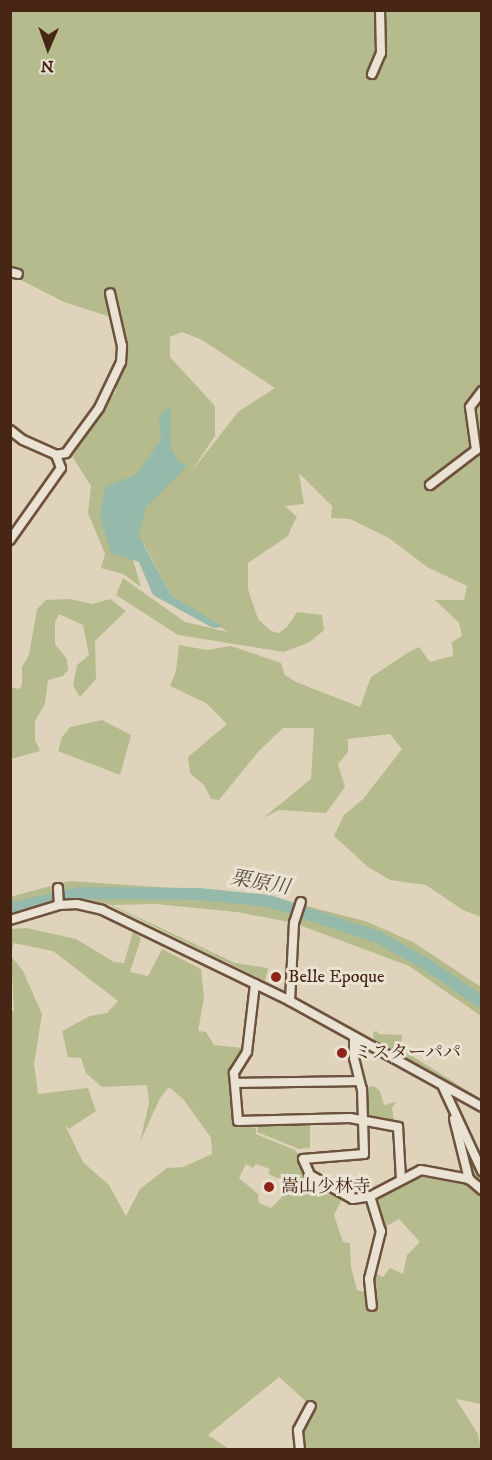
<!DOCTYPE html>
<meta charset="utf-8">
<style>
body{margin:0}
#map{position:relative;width:492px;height:1460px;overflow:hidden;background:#dfd4bb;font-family:"IM FELL DW Pica","Noto Serif JP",serif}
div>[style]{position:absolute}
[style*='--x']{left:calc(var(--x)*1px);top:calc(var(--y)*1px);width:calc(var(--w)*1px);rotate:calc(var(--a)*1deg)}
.green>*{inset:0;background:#b6bb8d}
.water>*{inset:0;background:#95b9aa}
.river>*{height:12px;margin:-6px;padding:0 6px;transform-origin:6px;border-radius:6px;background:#95b9aa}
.roads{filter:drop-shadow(2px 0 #6d523e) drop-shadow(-2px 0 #6d523e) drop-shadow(0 2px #6d523e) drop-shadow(0 -2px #6d523e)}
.minor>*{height:8px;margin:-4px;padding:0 4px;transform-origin:4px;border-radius:4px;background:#eae3d3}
.dots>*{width:16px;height:16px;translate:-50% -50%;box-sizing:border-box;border:3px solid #eae3d3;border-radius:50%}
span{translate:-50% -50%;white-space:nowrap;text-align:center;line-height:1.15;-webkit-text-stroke:6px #eae3d3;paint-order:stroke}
.poi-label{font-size:18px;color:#472615}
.left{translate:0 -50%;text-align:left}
.water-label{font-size:20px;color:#5a4b3a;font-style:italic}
.frame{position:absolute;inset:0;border:12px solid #472615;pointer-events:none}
.north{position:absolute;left:18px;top:18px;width:60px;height:60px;-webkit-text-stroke:4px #eae3d3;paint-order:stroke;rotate:182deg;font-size:16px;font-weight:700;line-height:24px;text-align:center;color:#472615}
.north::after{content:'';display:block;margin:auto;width:21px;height:27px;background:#472615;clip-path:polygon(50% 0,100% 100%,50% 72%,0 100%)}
</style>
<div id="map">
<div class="green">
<div style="clip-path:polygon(evenodd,10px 11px,481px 11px,481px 917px,463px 910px,426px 885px,390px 880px,368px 867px,334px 836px,344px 815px,363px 799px,402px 749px,390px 734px,348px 739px,348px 752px,338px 764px,345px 787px,326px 813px,279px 810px,263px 818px,311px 779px,314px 728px,283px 728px,258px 752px,219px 800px,211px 799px,204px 785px,190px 773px,188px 757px,227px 724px,206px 703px,170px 686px,176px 671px,179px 645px,207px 650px,231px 646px,281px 663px,285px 675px,296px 682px,360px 707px,371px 677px,409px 652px,419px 647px,430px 662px,453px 656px,452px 642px,462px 636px,459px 623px,435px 600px,464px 600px,467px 586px,427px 567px,389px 538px,350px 519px,331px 518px,332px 506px,299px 473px,304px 504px,285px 506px,297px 517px,293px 524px,288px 536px,248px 563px,248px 589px,258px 619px,271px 631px,279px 633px,287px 627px,297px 612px,322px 615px,324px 630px,310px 642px,284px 652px,178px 635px,116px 595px,123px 578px,185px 622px,228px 632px,171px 595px,144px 544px,133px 560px,141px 587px,123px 574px,101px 568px,105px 554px,88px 513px,91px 486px,70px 453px,115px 393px,125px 358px,120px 320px,64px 302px,11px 275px,10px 11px,182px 332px,202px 340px,275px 388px,238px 412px,191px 472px,215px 436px,215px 406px,170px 357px,170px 337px,182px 332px)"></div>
<div style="clip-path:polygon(70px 599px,92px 604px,110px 599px,126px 611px,95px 641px,96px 679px,80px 697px,73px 686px,77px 665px,89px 655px,83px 625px,59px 614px,55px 622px,55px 644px,67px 659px,68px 670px,63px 676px,48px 680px,45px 704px,35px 721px,35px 740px,40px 751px,11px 759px,11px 687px,20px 689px,22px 684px,22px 667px,29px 655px,37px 609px,46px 600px)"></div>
<div style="clip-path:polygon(102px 720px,131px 735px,120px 775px,58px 751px,62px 737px,70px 727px)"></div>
<div style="clip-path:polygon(69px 881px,260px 894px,365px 921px,413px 942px,481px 987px,481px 1016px,409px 966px,294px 923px,237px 912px,155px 904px,112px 905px,235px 963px,268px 968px,265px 981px,108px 904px,71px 900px,11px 914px,10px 897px)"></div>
<div style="clip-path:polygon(evenodd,27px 928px,76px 939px,114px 962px,124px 963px,133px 932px,141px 938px,130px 972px,148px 976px,162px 949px,201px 969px,204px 998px,198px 1031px,206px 1032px,214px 1045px,242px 1048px,230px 1072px,236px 1124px,256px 1128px,256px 1134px,295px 1150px,315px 1180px,343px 1197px,334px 1215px,343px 1242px,350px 1243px,351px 1267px,357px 1290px,370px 1293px,372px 1272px,383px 1277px,390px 1268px,403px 1274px,407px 1255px,420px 1242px,399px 1219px,381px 1229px,371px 1198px,419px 1171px,469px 1179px,481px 1190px,481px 1404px,456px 1399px,478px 1434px,481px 1449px,302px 1449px,302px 1427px,317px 1398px,311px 1406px,279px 1377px,208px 1435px,229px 1449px,11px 1449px,10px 1011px,14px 1011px,11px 956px,23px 971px,42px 1014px,34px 1064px,38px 1094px,88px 1088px,96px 1111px,69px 1129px,65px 1125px,83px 1162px,109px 1185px,126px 1216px,140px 1189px,167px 1168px,183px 1167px,212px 1154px,211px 1138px,184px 1100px,169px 1087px,160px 1098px,140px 1142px,149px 1103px,147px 1085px,102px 1087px,86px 1073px,81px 1058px,68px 1057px,62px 1031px,90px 1016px,107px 1013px,118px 1001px,53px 951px,14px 943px,11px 952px,11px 929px,27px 928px,256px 1164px,270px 1169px,268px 1174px,294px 1185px,271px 1208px,259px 1203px,258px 1194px,239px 1178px,246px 1164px,253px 1168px,256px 1164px)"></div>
<div style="clip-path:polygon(377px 1031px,378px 1034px,402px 1035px,401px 1049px,481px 1099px,481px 1104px,374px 1043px,373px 1032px)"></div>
<div style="clip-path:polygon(374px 1086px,380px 1091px,384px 1105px,396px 1102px,392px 1108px,394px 1121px,367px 1115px,365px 1088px)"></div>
<div style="clip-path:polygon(310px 1124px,310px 1148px,299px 1149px,257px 1132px,258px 1125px)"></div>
<div style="clip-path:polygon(466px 1143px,481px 1174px,481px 1187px,471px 1178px,462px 1145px)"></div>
</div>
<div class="water">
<div style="clip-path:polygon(170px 405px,171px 448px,178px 461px,187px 466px,146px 507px,139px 536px,171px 595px,223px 627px,213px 628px,153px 595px,139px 562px,111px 553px,100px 516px,105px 487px,137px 474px,161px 439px,159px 417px)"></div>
</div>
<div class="river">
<div style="--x:10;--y:909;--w:70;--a:-13.2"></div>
<div style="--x:78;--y:893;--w:121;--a:0.5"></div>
<div style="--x:199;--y:894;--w:70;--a:5.7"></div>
<div style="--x:269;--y:901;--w:115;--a:18.3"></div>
<div style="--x:378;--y:937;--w:55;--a:29.4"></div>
<div style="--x:426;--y:964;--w:68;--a:34.2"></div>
</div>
<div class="roads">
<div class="minor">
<div style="--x:372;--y:74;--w:23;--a:-67"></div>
<div style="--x:381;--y:53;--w:43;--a:-91.3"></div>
<div style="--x:10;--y:272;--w:8;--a:14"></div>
<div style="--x:10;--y:430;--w:16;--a:38"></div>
<div style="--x:23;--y:440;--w:36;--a:24"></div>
<div style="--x:56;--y:455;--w:10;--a:-11"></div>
<div style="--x:66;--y:453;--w:56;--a:-53.7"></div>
<div style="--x:99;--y:408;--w:51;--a:-64.4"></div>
<div style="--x:121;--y:362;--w:16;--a:-86"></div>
<div style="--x:122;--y:346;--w:54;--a:-102.8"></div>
<div style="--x:430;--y:485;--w:58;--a:-37.3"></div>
<div style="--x:476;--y:450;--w:43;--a:-97.9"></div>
<div style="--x:470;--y:407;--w:20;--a:-53"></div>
<div style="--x:10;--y:540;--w:88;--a:-54.7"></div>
<div style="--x:61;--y:468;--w:14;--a:-111"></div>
<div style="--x:58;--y:888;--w:17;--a:87"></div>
<div style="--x:10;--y:920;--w:51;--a:-17"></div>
<div style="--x:59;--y:905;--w:18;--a:-3"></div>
<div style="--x:77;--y:904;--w:26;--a:13"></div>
<div style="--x:102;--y:910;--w:209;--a:25.8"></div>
<div style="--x:290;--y:1001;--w:219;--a:28.9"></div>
<div style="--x:255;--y:984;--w:68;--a:96.7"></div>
<div style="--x:247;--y:1052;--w:25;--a:122"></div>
<div style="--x:234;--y:1073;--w:48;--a:85.2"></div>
<div style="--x:238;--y:1121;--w:112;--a:-1.5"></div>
<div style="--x:350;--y:1118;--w:49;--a:10.6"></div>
<div style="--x:398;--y:1127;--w:52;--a:86.7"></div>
<div style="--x:290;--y:1001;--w:78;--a:-87.1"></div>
<div style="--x:294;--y:923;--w:22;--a:-72"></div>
<div style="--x:354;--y:1037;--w:21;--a:90"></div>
<div style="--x:354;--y:1058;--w:32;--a:76"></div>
<div style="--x:362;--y:1089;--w:65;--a:88.2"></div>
<div style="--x:364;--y:1154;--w:61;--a:175.3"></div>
<div style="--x:303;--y:1159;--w:17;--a:66"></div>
<div style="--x:310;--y:1175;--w:49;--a:29.2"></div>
<div style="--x:353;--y:1199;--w:18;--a:-9"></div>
<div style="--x:371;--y:1196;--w:56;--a:-27.5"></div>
<div style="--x:421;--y:1170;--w:49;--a:10.6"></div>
<div style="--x:469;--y:1179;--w:17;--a:40"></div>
<div style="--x:235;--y:1083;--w:124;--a:-0.9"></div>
<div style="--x:443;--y:1087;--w:93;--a:65.1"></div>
<div style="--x:454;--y:1119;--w:62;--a:76"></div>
<div style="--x:370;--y:1196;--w:37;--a:73"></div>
<div style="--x:381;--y:1231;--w:49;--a:104"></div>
<div style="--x:369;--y:1279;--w:27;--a:84"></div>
<div style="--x:300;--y:1450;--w:20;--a:-96"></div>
<div style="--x:298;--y:1430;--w:27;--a:-62"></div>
</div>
</div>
<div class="dots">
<div style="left:276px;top:977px;background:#8f2418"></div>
<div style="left:342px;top:1053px;background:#8f2418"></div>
<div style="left:269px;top:1187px;background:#8f2418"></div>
</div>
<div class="poi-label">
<span class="left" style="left:288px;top:977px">Belle Epoque</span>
<span class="left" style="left:354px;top:1053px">ミスターパパ</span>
<span class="left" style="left:281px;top:1187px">嵩山少林寺</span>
</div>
<div class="water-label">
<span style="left:260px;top:883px;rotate:10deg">栗原川</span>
</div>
<div class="frame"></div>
<div class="north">N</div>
</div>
